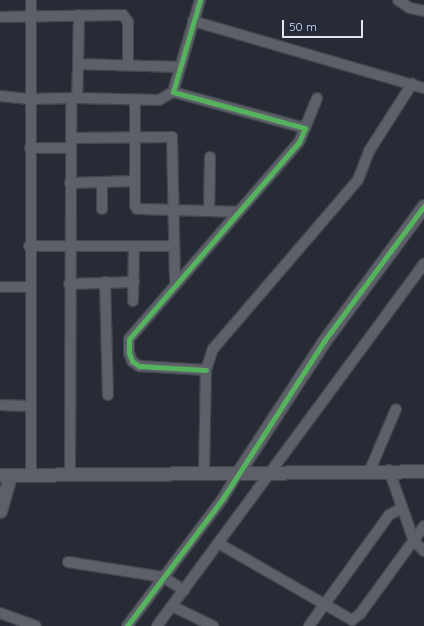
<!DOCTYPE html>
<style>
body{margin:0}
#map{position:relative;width:424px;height:626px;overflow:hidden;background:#272b35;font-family:Quicksand,sans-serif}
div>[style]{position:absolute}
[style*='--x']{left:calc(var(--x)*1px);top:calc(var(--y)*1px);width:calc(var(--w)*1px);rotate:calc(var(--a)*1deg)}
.roads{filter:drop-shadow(1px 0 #42464f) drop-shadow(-1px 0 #42464f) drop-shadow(0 1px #42464f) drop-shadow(0 -1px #42464f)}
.minor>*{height:10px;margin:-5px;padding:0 5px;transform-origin:5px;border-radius:5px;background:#5d6068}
.tertiary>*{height:13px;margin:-6.5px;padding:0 6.5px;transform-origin:6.5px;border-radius:6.5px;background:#5d6068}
.cycleway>*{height:5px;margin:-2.5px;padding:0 2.5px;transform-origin:2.5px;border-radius:2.5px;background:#56b35d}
span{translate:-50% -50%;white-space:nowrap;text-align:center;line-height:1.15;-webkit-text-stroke:4px #21283b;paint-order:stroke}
.scale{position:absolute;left:282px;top:20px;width:81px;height:18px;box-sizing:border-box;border:2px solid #e0e5f2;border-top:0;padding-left:5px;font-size:12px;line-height:14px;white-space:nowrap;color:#e0e5f2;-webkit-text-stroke:3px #21283b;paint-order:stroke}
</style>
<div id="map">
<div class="roads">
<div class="minor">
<div style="--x:200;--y:0;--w:96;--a:106.4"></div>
<div style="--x:173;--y:92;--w:137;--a:15.3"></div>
<div style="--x:305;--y:128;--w:15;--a:113"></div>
<div style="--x:299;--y:142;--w:260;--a:130.8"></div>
<div style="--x:129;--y:339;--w:14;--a:90"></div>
<div style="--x:129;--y:353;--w:9;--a:69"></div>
<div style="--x:132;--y:361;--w:9;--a:36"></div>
<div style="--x:139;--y:366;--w:67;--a:3.4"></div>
<div style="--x:398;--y:0;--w:14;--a:34"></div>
<div style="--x:410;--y:8;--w:14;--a:12"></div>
<div style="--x:0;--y:17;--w:123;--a:-0.9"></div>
<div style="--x:123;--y:15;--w:9;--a:54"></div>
<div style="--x:128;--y:22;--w:43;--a:90"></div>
<div style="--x:193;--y:21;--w:241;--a:16.2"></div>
<div style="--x:78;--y:64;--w:49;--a:-88.8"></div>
<div style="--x:0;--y:96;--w:29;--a:6"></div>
<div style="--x:29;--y:99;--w:48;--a:-1.2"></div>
<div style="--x:77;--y:98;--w:34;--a:-88"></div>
<div style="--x:78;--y:64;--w:102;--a:1.7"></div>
<div style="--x:77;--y:98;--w:82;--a:1.4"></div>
<div style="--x:159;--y:100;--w:16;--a:-30"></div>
<div style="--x:135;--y:100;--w:105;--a:90"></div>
<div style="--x:135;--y:205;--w:4;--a:63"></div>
<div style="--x:137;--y:209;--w:99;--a:1.7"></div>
<div style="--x:305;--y:128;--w:32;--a:-68"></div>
<div style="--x:71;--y:138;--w:101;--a:-0.6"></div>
<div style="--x:172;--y:137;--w:146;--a:88.8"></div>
<div style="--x:30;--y:148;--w:40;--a:0"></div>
<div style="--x:102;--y:182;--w:27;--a:90"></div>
<div style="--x:70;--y:183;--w:65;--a:-1.8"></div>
<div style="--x:209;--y:211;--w:54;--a:-88.9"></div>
<div style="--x:29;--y:246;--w:144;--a:0"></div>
<div style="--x:105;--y:282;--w:113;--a:88.5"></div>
<div style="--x:69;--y:284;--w:65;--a:-1.8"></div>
<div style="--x:0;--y:287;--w:30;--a:0"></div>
<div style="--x:133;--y:301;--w:55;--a:-89"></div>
<div style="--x:0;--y:405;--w:30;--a:2"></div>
<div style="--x:370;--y:470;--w:66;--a:-66.9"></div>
<div style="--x:389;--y:470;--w:75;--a:70.6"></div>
<div style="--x:414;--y:541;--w:14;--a:45"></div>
<div style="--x:204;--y:472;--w:102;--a:-88.9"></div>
<div style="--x:206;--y:370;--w:22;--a:-72"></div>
<div style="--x:213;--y:349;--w:223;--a:-49.4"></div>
<div style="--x:358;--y:180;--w:31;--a:-69"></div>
<div style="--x:369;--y:151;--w:80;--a:-57.3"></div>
<div style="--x:31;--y:475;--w:475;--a:-90"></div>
<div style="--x:70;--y:475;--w:376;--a:-89.8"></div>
<div style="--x:218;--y:543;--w:155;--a:29.9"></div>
<div style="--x:352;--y:620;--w:10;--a:-37"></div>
<div style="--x:360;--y:614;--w:109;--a:-54"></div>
<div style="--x:68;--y:562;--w:96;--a:9"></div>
<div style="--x:163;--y:577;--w:25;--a:32"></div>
<div style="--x:172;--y:606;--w:46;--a:26"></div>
<div style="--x:0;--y:613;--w:38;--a:20"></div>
<div style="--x:127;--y:626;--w:160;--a:-53.1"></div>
<div style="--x:223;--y:498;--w:31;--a:-59"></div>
<div style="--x:157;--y:626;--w:450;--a:-53.6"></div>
<div style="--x:309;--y:626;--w:137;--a:-54.2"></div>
<div style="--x:389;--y:515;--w:15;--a:-28"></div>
</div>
<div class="tertiary">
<div style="--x:239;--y:471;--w:155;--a:-56.8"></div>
<div style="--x:324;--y:341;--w:168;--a:-53.5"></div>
<div style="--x:0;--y:475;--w:424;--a:-0.5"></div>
<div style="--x:0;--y:511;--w:36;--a:-74"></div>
</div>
</div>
<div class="cycleway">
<div style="--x:200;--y:0;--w:96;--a:106.4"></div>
<div style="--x:173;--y:92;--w:137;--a:15.3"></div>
<div style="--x:305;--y:128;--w:15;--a:113"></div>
<div style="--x:299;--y:142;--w:260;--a:130.8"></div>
<div style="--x:129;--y:339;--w:14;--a:90"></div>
<div style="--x:129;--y:353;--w:9;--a:69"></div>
<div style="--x:132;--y:361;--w:9;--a:36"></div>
<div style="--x:139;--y:366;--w:67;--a:3.4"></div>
<div style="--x:127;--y:626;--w:160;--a:-53.1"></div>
<div style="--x:223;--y:498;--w:187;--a:-57.2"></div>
<div style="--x:324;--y:341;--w:168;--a:-53.5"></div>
</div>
<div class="scale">50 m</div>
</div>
